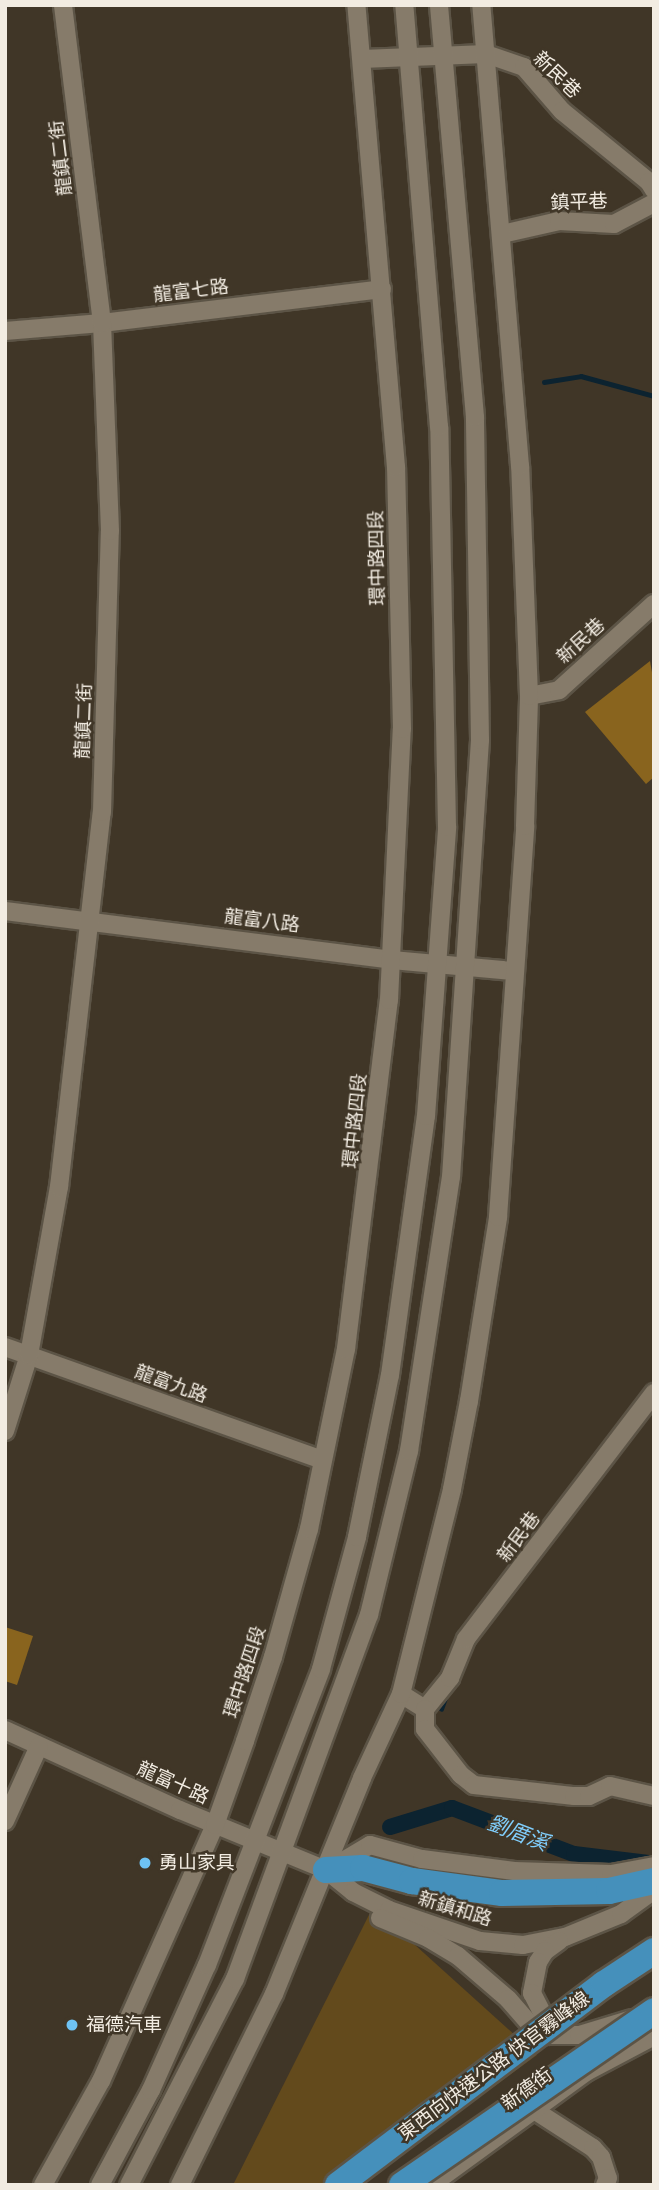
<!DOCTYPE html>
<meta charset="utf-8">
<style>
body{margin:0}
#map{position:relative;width:659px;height:2190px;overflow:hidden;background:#403627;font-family:Montserrat,"Noto Sans TC",sans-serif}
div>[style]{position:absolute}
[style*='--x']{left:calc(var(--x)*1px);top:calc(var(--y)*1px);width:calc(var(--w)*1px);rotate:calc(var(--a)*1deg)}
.green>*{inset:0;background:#634a1c}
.stream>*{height:4.5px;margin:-2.25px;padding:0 2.25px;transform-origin:2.25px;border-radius:2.25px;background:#0c2330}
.canal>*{height:16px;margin:-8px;padding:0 8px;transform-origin:8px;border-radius:8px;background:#0c2330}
.building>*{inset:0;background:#89641e}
.roads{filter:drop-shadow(2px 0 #5c5446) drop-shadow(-2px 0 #5c5446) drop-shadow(0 2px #5c5446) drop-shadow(0 -2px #5c5446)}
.minor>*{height:18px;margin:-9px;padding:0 9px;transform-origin:9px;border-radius:9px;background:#867b6a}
.highway>*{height:26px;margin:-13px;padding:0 13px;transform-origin:13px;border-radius:13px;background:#4590bb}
.bridges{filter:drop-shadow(2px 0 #5c5446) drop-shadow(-2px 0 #5c5446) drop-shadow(0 2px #5c5446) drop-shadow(0 -2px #5c5446)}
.highway-bridge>*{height:26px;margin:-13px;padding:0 13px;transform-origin:13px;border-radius:13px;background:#4590bb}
.dots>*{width:19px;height:19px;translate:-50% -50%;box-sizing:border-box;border:4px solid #403627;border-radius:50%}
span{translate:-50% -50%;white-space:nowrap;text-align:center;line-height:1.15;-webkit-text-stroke:5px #403627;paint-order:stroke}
.street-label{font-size:19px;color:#f2ece2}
.poi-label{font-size:19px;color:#f2ece2}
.left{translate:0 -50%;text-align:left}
.water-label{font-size:21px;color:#80cefc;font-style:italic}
.frame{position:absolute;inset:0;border:7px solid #f2ece2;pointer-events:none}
</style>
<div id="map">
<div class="green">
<div style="clip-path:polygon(373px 1907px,537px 2055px,360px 2185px,233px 2185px)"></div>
</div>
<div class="stream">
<div style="--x:544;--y:382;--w:37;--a:-9"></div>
<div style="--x:581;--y:376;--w:76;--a:15.3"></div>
<div style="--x:441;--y:1709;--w:15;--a:-70"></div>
</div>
<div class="canal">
<div style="--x:390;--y:1827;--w:65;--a:-17"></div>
<div style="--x:452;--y:1808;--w:130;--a:20.7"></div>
<div style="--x:574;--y:1854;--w:75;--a:6.9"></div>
</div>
<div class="building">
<div style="clip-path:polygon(650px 661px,654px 684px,654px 777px,646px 784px,585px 712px)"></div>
<div style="clip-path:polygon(5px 1627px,33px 1636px,17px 1685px,5px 1681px)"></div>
</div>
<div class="roads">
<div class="minor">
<div style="--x:362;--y:59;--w:124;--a:-2.3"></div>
<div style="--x:486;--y:54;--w:40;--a:18.9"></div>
<div style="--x:524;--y:67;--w:58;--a:49.2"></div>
<div style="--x:562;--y:111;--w:112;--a:39.2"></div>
<div style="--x:649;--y:182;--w:9;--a:58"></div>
<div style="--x:502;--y:234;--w:58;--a:-12.8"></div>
<div style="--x:559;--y:221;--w:55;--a:3.1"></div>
<div style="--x:614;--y:224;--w:45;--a:-27.7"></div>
<div style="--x:5;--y:331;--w:97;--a:-4.7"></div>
<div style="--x:102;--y:323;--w:282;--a:-6.9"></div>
<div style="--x:529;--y:696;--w:31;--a:-11"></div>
<div style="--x:559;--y:690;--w:128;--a:-42.2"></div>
<div style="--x:5;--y:911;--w:390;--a:7.2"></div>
<div style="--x:392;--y:960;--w:122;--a:5.2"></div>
<div style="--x:5;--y:1347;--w:337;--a:19.6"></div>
<div style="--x:5;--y:1431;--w:80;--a:-72.5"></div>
<div style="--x:29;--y:1355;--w:171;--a:-79.9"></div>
<div style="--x:59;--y:1187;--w:377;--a:-83.5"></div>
<div style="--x:102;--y:812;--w:281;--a:-88.4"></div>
<div style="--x:110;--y:531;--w:208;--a:-92.2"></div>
<div style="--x:102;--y:323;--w:320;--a:-97"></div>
<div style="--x:401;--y:1694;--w:28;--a:32"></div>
<div style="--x:425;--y:1709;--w:40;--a:-51"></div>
<div style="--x:450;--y:1678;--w:42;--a:-67.7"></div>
<div style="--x:466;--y:1639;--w:310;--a:-52.6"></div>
<div style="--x:425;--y:1709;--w:20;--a:90"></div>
<div style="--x:425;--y:1729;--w:58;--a:52"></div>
<div style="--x:461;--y:1775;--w:16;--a:38"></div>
<div style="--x:474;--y:1785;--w:101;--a:6.3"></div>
<div style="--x:574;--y:1796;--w:15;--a:0"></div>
<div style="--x:589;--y:1796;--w:23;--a:-25"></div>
<div style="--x:610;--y:1786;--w:45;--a:12.8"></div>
<div style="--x:5;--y:1730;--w:192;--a:24.6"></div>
<div style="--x:180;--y:1810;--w:158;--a:22.3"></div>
<div style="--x:326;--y:1870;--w:35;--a:39"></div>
<div style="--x:353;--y:1892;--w:40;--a:26.6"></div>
<div style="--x:389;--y:1910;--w:96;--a:18.8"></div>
<div style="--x:480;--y:1941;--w:43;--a:5.3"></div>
<div style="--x:523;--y:1945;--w:43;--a:-10.8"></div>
<div style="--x:565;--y:1937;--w:61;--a:-22.3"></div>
<div style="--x:621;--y:1914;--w:41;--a:-36"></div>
<div style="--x:5;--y:1821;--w:82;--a:-65.6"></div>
<div style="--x:333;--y:1867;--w:43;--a:-30.7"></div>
<div style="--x:370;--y:1845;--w:54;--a:15.1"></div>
<div style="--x:422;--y:1859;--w:93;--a:7.4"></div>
<div style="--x:514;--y:1871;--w:97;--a:1.8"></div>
<div style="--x:611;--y:1874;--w:44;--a:-10.5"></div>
<div style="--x:380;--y:1918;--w:52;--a:22.6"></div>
<div style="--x:428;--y:1938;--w:35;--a:31"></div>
<div style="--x:458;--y:1956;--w:66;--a:40.7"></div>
<div style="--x:508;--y:1999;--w:38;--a:49"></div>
<div style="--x:533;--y:2028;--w:16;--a:27"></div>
<div style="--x:547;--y:2035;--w:32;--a:0"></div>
<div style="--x:579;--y:2035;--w:55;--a:-16.8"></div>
<div style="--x:559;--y:1941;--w:17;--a:144"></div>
<div style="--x:545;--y:1951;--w:13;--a:122"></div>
<div style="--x:538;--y:1962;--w:32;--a:101"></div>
<div style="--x:532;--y:1993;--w:31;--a:63"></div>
<div style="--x:546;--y:2021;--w:15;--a:32"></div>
<div style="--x:534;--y:2110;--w:70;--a:32.8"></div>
<div style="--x:593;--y:2148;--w:12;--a:48"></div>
<div style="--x:601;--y:2157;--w:22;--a:72"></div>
<div style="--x:608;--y:2178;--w:8;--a:113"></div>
<div style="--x:43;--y:2185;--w:119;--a:-60.9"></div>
<div style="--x:101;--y:2081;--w:280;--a:-66"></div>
<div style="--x:215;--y:1825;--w:89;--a:-70.3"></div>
<div style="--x:245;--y:1741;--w:89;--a:-71.6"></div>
<div style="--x:273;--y:1657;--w:133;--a:-74.3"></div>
<div style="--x:309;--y:1529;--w:184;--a:-78.4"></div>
<div style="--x:346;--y:1349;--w:352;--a:-83"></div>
<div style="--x:389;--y:1000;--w:271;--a:-87.3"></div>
<div style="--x:402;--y:729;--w:262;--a:-91.3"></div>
<div style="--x:396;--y:467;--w:464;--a:-94.9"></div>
<div style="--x:100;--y:2185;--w:108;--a:-61.8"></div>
<div style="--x:151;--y:2090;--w:137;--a:-65.9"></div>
<div style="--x:207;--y:1965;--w:317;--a:-68.9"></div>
<div style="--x:321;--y:1669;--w:137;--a:-74.7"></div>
<div style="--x:357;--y:1537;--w:165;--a:-78.5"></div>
<div style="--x:390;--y:1375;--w:261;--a:-82.1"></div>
<div style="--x:426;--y:1116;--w:290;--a:-85.8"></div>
<div style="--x:447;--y:827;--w:400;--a:-91.1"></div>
<div style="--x:439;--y:427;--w:423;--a:-94.7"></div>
<div style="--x:129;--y:2185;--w:232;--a:-62.8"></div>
<div style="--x:235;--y:1979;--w:388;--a:-69.8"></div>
<div style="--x:369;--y:1615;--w:169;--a:-76.3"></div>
<div style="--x:409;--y:1451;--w:277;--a:-81.3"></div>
<div style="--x:451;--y:1177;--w:438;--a:-86.2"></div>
<div style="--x:480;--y:740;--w:323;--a:-90.9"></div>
<div style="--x:475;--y:417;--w:414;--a:-95"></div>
<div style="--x:180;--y:2185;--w:213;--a:-63.8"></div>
<div style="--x:274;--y:1994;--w:233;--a:-67.8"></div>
<div style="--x:362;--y:1778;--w:93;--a:-65.1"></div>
<div style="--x:401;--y:1694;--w:211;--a:-76"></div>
<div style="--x:452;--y:1489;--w:90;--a:-79.1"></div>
<div style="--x:469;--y:1401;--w:186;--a:-81"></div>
<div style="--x:498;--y:1217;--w:392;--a:-86"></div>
<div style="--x:525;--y:826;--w:130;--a:-88.2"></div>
<div style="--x:529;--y:696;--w:230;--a:-92.2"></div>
<div style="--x:520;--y:466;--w:463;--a:-94.8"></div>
<div style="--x:431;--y:2185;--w:192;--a:-36.1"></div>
<div style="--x:586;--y:2072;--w:77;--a:-27.9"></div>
</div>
<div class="highway">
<div style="--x:326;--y:1870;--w:37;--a:-3"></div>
<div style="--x:363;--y:1868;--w:51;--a:14.9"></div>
<div style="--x:412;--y:1881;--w:91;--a:7.6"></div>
<div style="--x:502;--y:1893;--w:107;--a:-1.1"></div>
<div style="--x:609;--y:1891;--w:46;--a:-12.5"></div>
</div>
</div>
<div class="bridges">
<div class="highway-bridge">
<div style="--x:338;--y:2185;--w:333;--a:-37.1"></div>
<div style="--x:604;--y:1984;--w:60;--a:-33.4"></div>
<div style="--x:402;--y:2185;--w:306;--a:-34.6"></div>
</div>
</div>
<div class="dots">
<div style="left:145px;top:1863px;background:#6ec2f3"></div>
<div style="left:72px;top:2025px;background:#6ec2f3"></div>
</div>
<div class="street-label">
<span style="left:557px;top:75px;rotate:44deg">新民巷</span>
<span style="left:61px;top:158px;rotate:-97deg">龍鎮二街</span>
<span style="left:579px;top:202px;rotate:-2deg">鎮平巷</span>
<span style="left:191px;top:291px;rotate:-7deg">龍富七路</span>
<span style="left:377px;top:558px;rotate:-91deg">環中路四段</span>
<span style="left:581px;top:641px;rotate:-42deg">新民巷</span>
<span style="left:84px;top:721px;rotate:-88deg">龍鎮二街</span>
<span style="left:262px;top:921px;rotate:7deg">龍富八路</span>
<span style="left:355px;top:1121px;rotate:-84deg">環中路四段</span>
<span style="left:171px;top:1384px;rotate:20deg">龍富九路</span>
<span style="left:519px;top:1537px;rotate:-53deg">新民巷</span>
<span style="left:245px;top:1672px;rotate:-72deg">環中路四段</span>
<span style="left:173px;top:1783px;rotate:24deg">龍富十路</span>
<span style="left:455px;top:1909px;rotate:17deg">新鎮和路</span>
<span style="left:494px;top:2066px;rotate:-37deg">東西向快速公路 快官霧峰線</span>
<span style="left:527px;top:2089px;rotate:-36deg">新德街</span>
</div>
<div class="poi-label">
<span class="left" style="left:159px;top:1863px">勇山家具</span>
<span class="left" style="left:86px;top:2025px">福德汽車</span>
</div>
<div class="water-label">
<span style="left:518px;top:1833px;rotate:21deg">劉厝溪</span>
</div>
<div class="frame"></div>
</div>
